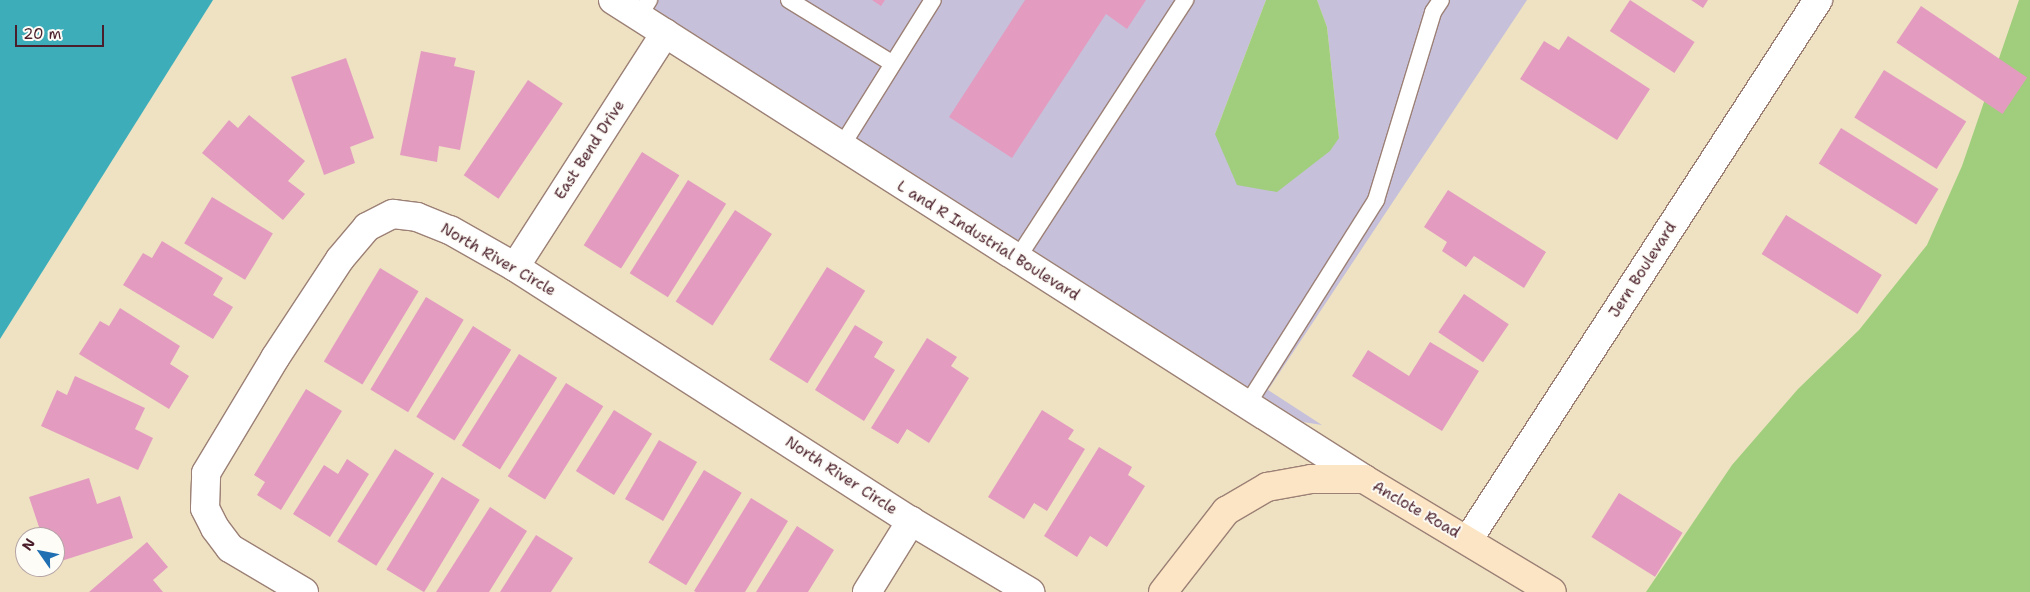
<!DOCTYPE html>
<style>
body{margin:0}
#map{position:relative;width:2030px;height:592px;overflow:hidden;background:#eee2c2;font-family:"Shantell Sans",sans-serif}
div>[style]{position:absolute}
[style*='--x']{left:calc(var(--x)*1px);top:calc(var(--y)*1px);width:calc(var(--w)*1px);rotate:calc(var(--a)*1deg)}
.industrial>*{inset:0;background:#c6c0da}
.green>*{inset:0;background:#a0ce7d}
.water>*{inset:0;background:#3eadba}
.building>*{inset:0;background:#e49bc0;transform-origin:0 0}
.roads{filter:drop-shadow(1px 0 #9c8076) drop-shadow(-1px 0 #9c8076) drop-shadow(0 1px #9c8076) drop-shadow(0 -1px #9c8076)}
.lane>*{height:16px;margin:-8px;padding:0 8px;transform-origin:8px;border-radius:8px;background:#fff}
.street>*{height:28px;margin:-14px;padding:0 14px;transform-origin:14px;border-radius:14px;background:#fff}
.secondary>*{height:28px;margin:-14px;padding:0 14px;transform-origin:14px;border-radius:14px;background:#fce5c4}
span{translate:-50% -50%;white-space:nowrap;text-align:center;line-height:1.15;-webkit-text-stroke:4px #fdfcf7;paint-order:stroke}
.street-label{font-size:15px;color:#4a1f2b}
.north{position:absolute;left:15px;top:527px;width:50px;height:50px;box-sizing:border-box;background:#fdfcf7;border:1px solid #b5a4a5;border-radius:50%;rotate:303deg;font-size:14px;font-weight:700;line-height:20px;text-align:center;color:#4a1f2b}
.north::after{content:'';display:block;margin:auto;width:18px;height:22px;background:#1f6fb2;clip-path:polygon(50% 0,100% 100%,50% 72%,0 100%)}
.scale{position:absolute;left:15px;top:25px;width:89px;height:22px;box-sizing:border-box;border:2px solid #4a1f2b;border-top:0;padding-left:6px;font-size:15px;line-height:18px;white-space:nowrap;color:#4a1f2b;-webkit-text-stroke:4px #fdfcf7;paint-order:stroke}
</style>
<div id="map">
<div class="industrial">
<div style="clip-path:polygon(641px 0,1266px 0,1215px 134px,1339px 138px,1327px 27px,1317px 0,1527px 0,1268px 390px,1322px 425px,1303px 422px)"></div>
</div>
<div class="green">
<div style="clip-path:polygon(1266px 0,1317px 0,1327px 27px,1339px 138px,1330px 151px,1277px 192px,1237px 185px,1215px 134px)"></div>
<div style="clip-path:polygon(2019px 0,2030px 0,2030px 592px,1646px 592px,1732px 465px,1798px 389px,1859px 330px,1927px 245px,1962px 166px)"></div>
</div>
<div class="water">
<div style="clip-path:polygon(0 0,213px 0,0 339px)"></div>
</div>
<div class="building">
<div style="clip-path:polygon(872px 0,885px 0,881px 6px)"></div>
<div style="clip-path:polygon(1025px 0,1146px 0,1127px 29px,1106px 14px,1012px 158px,949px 117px)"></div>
<div style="left:1630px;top:0;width:77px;height:37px;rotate:33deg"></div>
<div style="clip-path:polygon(1691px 0,1708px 0,1703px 8px)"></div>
<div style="left:1921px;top:6px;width:128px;height:44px;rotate:34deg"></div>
<div style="clip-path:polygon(1568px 36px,1650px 89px,1617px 140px,1520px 79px,1544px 41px,1559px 50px)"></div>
<div style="clip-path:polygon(421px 51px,456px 58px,454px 66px,475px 71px,460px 150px,439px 146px,437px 162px,400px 155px)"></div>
<div style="clip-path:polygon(346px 58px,374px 138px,350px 147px,355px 163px,324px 175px,291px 77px)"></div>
<div style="left:1884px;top:70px;width:97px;height:56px;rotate:32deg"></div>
<div style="left:528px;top:80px;width:42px;height:115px;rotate:34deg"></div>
<div style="clip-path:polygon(249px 115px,305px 161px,288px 181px,305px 194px,283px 220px,202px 153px,229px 120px,238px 128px)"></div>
<div style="left:1841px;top:128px;width:115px;height:42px;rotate:32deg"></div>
<div style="left:642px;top:152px;width:44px;height:110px;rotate:32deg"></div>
<div style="left:688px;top:180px;width:45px;height:110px;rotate:32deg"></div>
<div style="clip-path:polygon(1448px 190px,1546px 252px,1524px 288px,1474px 256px,1466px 267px,1442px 251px,1447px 242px,1424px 227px)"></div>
<div style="left:212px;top:197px;width:71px;height:54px;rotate:31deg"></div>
<div style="left:735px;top:210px;width:44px;height:109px;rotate:33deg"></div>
<div style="left:1786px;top:215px;width:113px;height:46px;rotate:32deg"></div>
<div style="clip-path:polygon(162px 241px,223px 278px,213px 295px,233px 307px,213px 339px,123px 285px,143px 253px,152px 258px)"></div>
<div style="left:827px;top:267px;width:45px;height:109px;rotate:32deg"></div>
<div style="left:380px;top:268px;width:45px;height:109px;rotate:31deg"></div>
<div style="left:1464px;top:294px;width:54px;height:46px;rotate:34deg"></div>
<div style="left:426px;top:297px;width:44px;height:108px;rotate:31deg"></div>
<div style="clip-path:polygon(120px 308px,180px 346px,170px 364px,189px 376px,169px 409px,79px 354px,100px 321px,109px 326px)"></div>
<div style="clip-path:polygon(855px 325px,883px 342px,874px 357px,895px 370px,864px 421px,815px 390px)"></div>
<div style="left:473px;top:326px;width:45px;height:107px;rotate:32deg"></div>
<div style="clip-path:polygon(927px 338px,957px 357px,951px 366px,969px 378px,929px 443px,907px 429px,898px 444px,871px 428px)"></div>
<div style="clip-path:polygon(1430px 342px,1479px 371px,1442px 431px,1352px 376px,1368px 350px,1409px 376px)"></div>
<div style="left:519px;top:354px;width:45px;height:108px;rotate:32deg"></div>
<div style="clip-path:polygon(75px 376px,145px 408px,135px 429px,153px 438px,138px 470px,41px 426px,57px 390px,67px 395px)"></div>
<div style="left:566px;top:383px;width:44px;height:110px;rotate:32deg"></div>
<div style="clip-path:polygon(306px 389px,342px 411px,281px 510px,257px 495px,265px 482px,254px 475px)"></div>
<div style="left:614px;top:410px;width:45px;height:72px;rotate:32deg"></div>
<div style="clip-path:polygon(1042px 410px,1074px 430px,1068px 439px,1085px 449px,1047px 511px,1034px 503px,1024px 519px,988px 497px)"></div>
<div style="left:659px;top:440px;width:44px;height:68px;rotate:30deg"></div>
<div style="clip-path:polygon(1099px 447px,1132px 467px,1128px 475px,1145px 486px,1107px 547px,1090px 536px,1077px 557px,1044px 536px)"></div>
<div style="left:395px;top:449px;width:46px;height:109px;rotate:32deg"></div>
<div style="clip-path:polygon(347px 459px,369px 474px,330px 537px,293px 514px,324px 465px,338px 474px)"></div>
<div style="left:704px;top:470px;width:44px;height:108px;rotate:31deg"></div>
<div style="left:442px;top:477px;width:44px;height:108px;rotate:31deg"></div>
<div style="clip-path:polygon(89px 478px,97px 504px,120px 496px,133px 538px,55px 563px,55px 537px,26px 537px,25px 534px,40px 530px,29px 497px)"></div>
<div style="left:1619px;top:493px;width:75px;height:52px;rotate:32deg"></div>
<div style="clip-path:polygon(751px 498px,788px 521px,745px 592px,696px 592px,694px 591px)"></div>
<div style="clip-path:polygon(490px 507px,527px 531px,489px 592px,436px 592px)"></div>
<div style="clip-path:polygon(797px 526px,834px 550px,808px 592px,756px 592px)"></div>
<div style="clip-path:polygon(536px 535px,573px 558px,551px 592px,500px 592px)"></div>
<div style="clip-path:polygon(147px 542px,168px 567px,153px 580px,163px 592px,89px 592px)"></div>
</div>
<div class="roads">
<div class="lane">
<div style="--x:789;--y:0;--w:121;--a:31.5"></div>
<div style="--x:639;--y:16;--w:19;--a:-58"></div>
<div style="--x:841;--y:147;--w:173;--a:-58"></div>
<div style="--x:1017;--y:259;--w:309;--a:-57"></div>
<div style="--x:1247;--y:405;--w:242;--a:-57.8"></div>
<div style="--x:1376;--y:200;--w:196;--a:-73.1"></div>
<div style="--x:1433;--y:12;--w:14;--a:-56"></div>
</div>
<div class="street">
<div style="--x:613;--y:0;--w:891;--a:32.53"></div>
<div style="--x:515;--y:267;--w:278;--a:-57.3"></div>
<div style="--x:1468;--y:540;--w:644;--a:-57.05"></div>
<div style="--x:304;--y:592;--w:86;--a:-149.3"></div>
<div style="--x:230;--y:548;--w:25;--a:-127"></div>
<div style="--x:215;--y:528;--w:22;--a:-117"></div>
<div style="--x:205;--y:508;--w:35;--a:-88"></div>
<div style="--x:206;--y:473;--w:134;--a:-59"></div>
<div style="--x:275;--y:358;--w:118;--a:-56.7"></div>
<div style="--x:340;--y:259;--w:42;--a:-49.8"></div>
<div style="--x:367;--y:227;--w:29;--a:-27"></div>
<div style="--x:393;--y:214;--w:24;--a:7"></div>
<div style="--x:417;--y:217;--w:35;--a:22"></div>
<div style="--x:450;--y:230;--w:75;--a:29.6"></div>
<div style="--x:515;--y:267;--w:470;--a:32.7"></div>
<div style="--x:867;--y:592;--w:84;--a:-58.2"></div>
<div style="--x:911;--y:521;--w:139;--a:30.8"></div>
</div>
<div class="secondary">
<div style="--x:1163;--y:592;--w:103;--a:-52.1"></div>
<div style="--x:1226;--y:511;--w:48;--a:-30.3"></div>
<div style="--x:1267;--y:487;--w:45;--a:-10.3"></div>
<div style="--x:1311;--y:479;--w:53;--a:0"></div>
<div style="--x:1364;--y:479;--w:219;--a:31"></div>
</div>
</div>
<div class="street-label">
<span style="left:590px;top:150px;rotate:-57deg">East Bend Drive</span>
<span style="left:988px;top:241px;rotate:32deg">L and R Industrial Boulevard</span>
<span style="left:498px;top:260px;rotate:30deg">North River Circle</span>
<span style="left:1643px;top:270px;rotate:-57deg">Jern Boulevard</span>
<span style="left:841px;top:476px;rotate:33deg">North River Circle</span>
<span style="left:1416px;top:510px;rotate:30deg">Anclote Road</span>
</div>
<div class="north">N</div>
<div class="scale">20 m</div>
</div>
